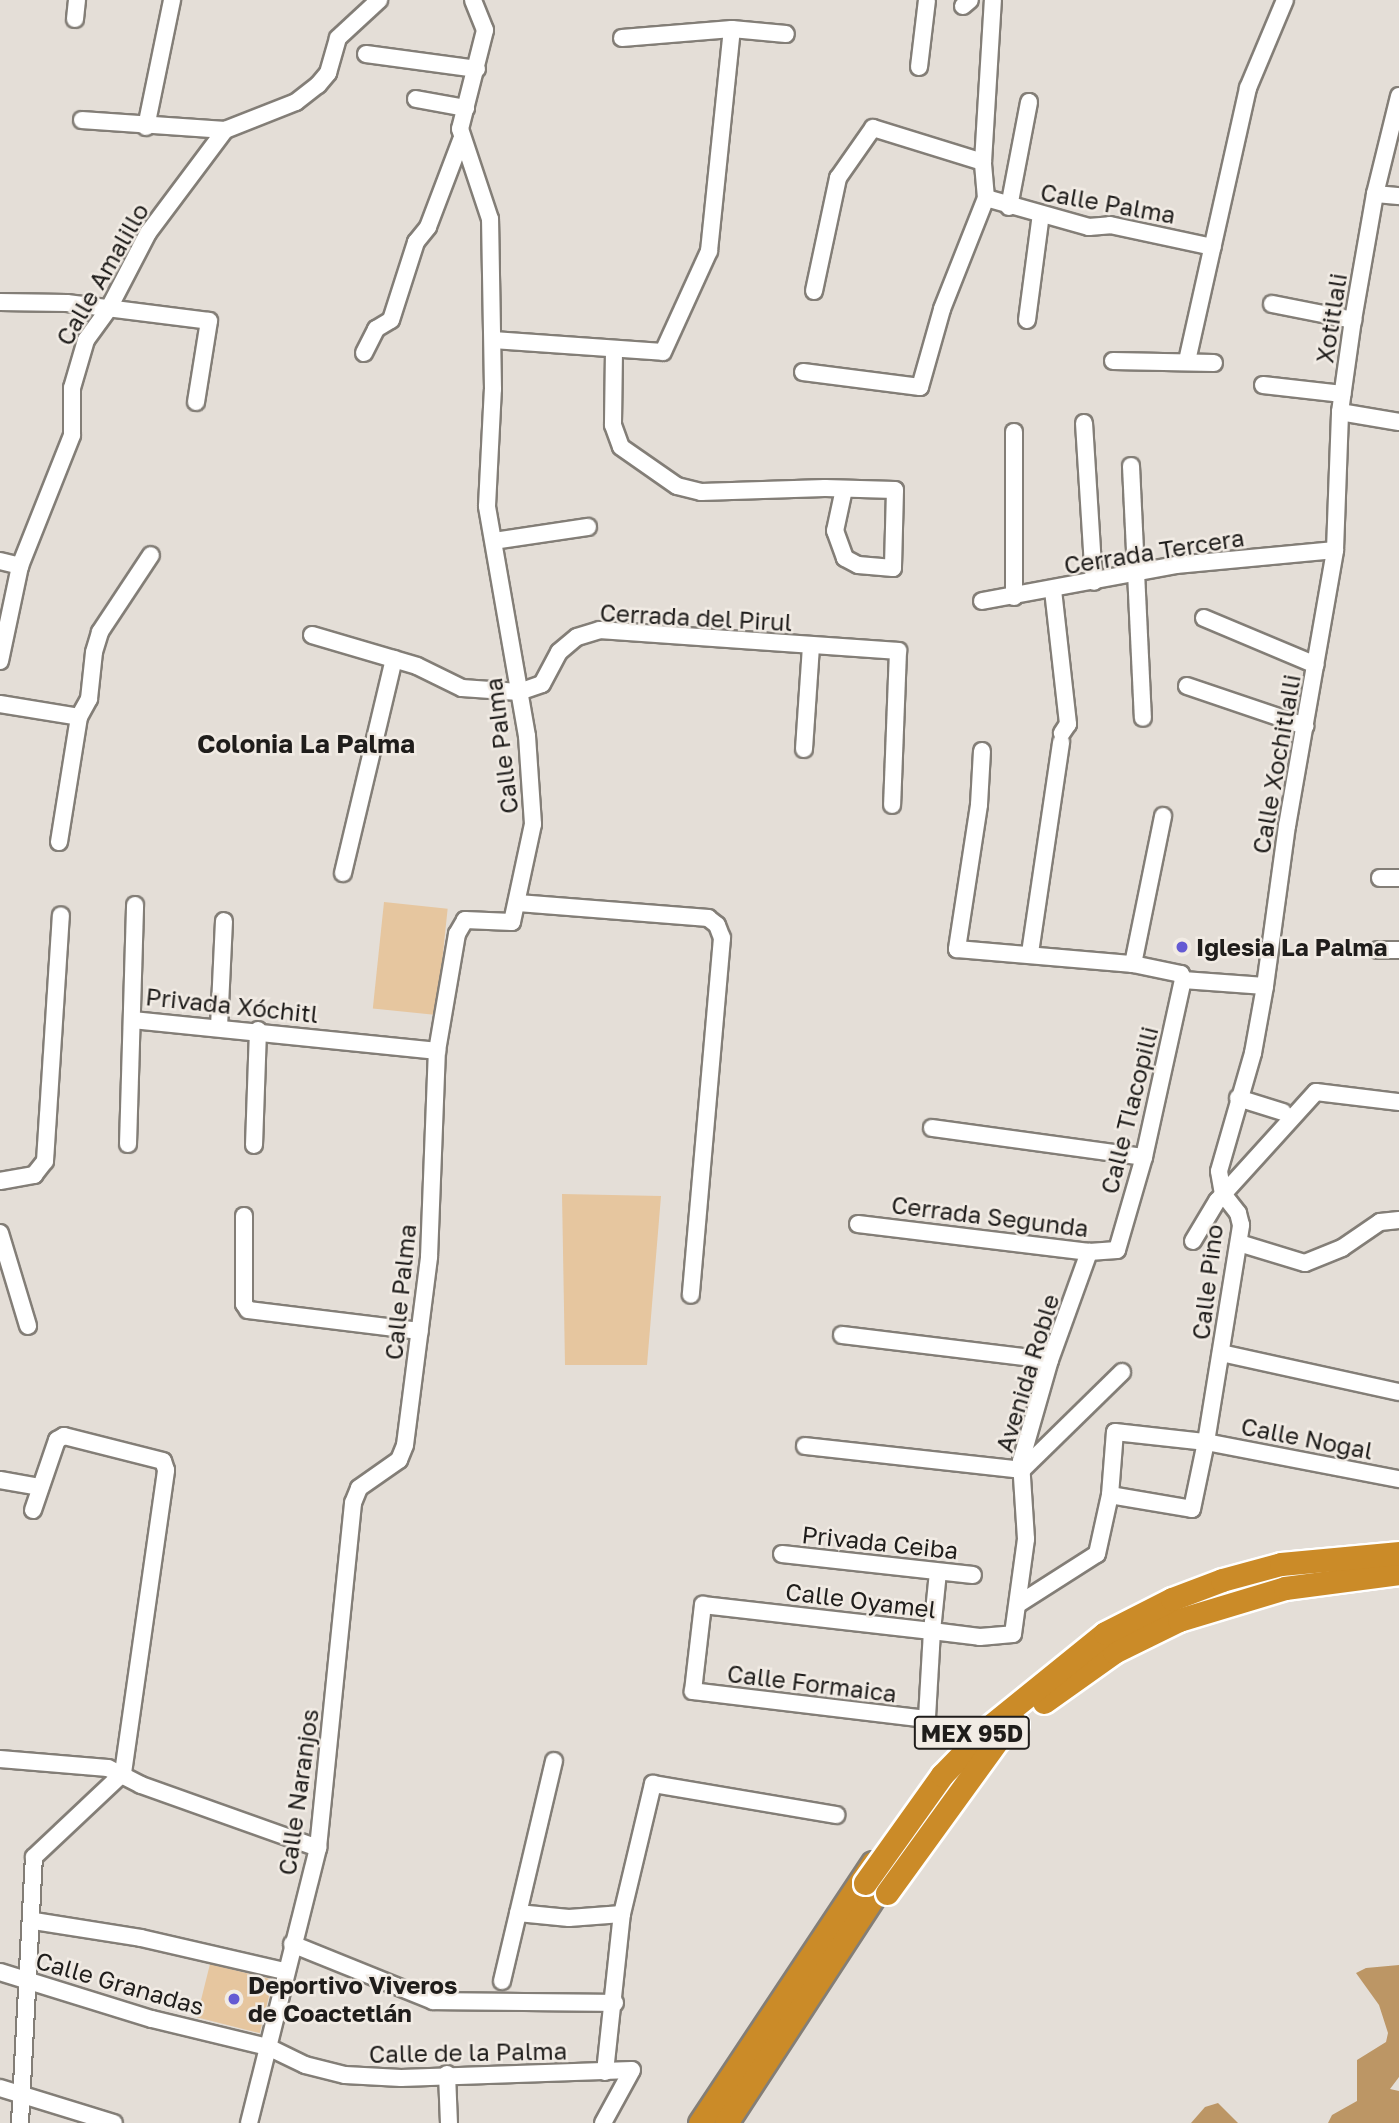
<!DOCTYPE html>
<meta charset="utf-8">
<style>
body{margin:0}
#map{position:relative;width:1399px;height:2123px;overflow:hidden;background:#e4ded7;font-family:"Golos Text",sans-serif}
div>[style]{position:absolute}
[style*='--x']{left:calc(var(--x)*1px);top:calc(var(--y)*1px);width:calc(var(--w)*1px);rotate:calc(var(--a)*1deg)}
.green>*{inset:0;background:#e6c69f;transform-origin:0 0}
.forest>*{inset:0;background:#bc9665}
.roads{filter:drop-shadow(2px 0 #837e77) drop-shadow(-2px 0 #837e77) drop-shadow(0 2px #837e77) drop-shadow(0 -2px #837e77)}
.minor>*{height:16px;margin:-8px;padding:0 8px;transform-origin:8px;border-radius:8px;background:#fff}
.highway>*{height:23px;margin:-11.5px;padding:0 11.5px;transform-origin:11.5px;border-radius:11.5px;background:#cb8b28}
.bridges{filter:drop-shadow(2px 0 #fff) drop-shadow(-2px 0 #fff) drop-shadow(0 2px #fff) drop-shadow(0 -2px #fff)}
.highway-bridge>*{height:23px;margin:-11.5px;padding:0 11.5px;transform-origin:11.5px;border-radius:11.5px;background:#cb8b28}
.dots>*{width:19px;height:19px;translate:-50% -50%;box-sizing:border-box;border:4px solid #f1ebe4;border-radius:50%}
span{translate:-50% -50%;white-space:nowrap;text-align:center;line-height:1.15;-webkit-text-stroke:5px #f1ebe4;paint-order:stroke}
.shield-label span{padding:2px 5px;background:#f1ebe4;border:2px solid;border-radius:5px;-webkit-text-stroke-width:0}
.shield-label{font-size:23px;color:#1f1d1b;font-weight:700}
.street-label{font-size:24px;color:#1f1d1b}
.poi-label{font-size:24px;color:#1f1d1b;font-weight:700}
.left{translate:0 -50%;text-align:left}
.neighbourhood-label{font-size:26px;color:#1f1d1b;font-weight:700}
</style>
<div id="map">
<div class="green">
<div style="left:384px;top:902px;width:64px;height:107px;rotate:6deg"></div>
<div style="clip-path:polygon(562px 1194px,661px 1196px,647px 1365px,565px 1365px)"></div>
<div style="left:210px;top:1964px;width:65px;height:55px;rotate:14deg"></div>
</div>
<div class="forest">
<div style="clip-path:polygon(1399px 1965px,1399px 2077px,1390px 2089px,1399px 2091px,1399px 2123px,1328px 2123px,1332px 2115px,1357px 2101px,1357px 2060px,1386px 2042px,1388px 2033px,1379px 2005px,1356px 1973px,1366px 1968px)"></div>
<div style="clip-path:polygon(1218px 2103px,1238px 2123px,1191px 2123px,1205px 2107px)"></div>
</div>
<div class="roads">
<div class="minor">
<div style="--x:963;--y:6;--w:9;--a:-41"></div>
<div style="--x:75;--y:19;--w:19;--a:-84"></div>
<div style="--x:622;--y:38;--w:110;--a:-4.7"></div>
<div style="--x:732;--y:29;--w:54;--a:5.3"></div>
<div style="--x:366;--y:54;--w:112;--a:7.7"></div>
<div style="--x:919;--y:67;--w:67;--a:-83.2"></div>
<div style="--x:416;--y:99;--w:51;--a:10.2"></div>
<div style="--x:82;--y:120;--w:143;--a:4"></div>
<div style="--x:146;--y:127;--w:130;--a:-78.4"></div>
<div style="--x:1375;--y:194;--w:24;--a:5"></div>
<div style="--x:986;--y:198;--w:107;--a:15.7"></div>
<div style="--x:1089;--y:227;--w:21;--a:-5"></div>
<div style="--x:1110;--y:225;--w:105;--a:12.1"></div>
<div style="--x:1009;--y:207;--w:107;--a:-79.2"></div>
<div style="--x:814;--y:291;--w:116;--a:-78"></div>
<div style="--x:838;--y:178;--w:61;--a:-55"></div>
<div style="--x:873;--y:128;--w:115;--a:17.2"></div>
<div style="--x:0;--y:302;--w:67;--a:0.9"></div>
<div style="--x:67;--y:303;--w:143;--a:7.2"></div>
<div style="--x:209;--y:321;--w:82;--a:99.1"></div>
<div style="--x:1272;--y:304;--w:83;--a:11.2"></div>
<div style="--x:1027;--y:320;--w:107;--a:-82.5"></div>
<div style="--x:493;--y:340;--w:170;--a:4"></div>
<div style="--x:663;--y:352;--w:111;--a:-65.5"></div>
<div style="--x:709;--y:251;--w:223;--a:-84.1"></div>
<div style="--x:614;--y:351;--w:74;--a:90.8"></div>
<div style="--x:613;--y:425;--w:23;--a:70"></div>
<div style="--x:621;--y:447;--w:68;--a:34.9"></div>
<div style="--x:677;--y:486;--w:25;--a:14"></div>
<div style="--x:701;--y:492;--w:124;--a:-1.8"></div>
<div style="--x:825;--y:488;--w:70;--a:1.6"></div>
<div style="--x:895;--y:490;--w:78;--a:91.5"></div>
<div style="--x:893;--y:568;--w:35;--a:-175"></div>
<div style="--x:858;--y:565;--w:15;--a:-152"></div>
<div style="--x:845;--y:558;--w:29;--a:-110"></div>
<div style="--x:835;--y:531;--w:43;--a:-77.9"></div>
<div style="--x:364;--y:353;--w:27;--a:-63"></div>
<div style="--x:376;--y:329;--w:17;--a:-31"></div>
<div style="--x:391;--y:320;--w:82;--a:-72.2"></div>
<div style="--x:416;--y:242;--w:19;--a:-51"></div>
<div style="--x:428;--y:227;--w:93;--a:-69.2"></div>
<div style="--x:1113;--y:361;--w:101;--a:1.1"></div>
<div style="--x:1187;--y:361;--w:280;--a:-77.4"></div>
<div style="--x:1248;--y:88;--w:95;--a:-67.2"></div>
<div style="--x:803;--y:372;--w:118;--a:7.3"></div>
<div style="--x:920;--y:387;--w:81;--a:-74.2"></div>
<div style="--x:942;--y:309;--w:119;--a:-68.4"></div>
<div style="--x:986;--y:198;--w:36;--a:-95"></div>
<div style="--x:983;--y:162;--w:162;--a:-86.5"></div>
<div style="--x:1263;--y:385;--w:80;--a:6.5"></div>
<div style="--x:1340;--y:412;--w:60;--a:9.6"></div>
<div style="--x:1084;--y:423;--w:159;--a:86.4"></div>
<div style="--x:1131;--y:466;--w:252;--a:87.3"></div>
<div style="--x:494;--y:541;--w:95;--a:-8.5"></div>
<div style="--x:0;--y:561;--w:21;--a:14"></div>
<div style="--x:1053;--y:590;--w:135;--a:83.6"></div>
<div style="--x:1068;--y:724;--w:11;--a:124"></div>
<div style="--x:1014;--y:597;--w:165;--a:-90"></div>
<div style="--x:982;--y:601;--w:197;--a:-10.5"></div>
<div style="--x:1176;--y:565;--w:160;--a:-5.4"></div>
<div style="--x:1204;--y:618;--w:121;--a:22.8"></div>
<div style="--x:312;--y:635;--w:109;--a:16.4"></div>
<div style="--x:417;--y:666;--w:50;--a:26.1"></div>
<div style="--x:462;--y:688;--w:57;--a:4"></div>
<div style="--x:519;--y:692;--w:24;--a:-19"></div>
<div style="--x:542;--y:684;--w:36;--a:-62"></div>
<div style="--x:559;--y:652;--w:23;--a:-40"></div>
<div style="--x:577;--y:637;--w:24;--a:-17"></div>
<div style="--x:600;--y:630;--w:299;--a:4"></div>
<div style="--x:898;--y:651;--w:154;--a:92.2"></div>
<div style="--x:0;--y:661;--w:97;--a:-78.1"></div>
<div style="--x:20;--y:566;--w:141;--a:-68.3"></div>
<div style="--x:72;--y:435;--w:47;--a:-90"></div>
<div style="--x:72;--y:388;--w:50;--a:-73.7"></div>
<div style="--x:86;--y:340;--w:39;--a:-54"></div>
<div style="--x:109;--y:308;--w:85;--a:-62.5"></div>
<div style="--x:148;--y:233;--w:129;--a:-53.2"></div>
<div style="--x:225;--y:130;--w:76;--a:-21.5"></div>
<div style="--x:296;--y:102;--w:28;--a:-38"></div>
<div style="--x:318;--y:85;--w:16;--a:-50"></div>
<div style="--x:328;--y:73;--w:36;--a:-74"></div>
<div style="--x:338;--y:38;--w:56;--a:-42.8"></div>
<div style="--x:1187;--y:686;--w:125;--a:18.7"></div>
<div style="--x:0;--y:704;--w:80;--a:9.3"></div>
<div style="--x:804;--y:749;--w:102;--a:-86.1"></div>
<div style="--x:982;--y:751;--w:54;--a:93.2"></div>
<div style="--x:979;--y:805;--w:146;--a:98.7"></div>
<div style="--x:957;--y:949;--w:177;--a:4.9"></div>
<div style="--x:1133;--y:964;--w:49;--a:11.8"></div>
<div style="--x:1181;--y:974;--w:6;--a:72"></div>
<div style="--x:1183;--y:980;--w:82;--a:4.2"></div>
<div style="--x:59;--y:842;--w:127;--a:-80.9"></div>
<div style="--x:79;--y:717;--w:21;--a:-61"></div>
<div style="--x:89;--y:699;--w:47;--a:-83.9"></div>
<div style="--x:94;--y:652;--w:21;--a:-73"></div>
<div style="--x:100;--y:632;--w:92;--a:-56.5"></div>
<div style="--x:343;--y:873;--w:220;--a:-76.6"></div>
<div style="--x:1380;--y:878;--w:19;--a:0"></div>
<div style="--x:518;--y:903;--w:191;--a:4.5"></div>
<div style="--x:708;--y:918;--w:11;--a:38"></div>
<div style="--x:717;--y:925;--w:14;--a:69"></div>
<div style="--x:722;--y:938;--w:358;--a:95"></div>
<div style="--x:1378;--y:950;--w:21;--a:0"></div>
<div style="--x:1030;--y:953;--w:213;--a:-81.6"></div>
<div style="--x:1133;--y:964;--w:151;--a:-78.5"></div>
<div style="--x:133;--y:1020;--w:306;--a:5.8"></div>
<div style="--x:219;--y:1027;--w:106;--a:-87.3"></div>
<div style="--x:1238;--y:1098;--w:47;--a:17.3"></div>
<div style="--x:932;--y:1128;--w:214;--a:7.8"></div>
<div style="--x:128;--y:1144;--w:239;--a:-88.3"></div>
<div style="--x:254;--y:1145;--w:115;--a:-88"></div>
<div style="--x:0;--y:1181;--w:35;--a:-10"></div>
<div style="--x:34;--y:1175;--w:18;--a:-52"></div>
<div style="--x:45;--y:1161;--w:246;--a:-86.3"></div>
<div style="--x:244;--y:1216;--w:88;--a:90"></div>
<div style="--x:244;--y:1304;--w:7;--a:56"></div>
<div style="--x:248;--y:1310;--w:173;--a:7"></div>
<div style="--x:858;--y:1224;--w:233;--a:6.9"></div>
<div style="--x:1089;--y:1252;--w:28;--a:-4"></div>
<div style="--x:1117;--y:1250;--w:97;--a:-73.8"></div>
<div style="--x:1144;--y:1157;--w:181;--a:-77.6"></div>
<div style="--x:0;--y:1233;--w:97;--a:73.2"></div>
<div style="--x:1193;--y:1241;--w:47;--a:-59"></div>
<div style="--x:1217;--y:1201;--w:147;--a:-47.8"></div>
<div style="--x:1316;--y:1092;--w:84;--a:6.9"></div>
<div style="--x:1239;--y:1243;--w:69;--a:16.9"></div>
<div style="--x:1305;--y:1263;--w:40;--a:-22"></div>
<div style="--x:1342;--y:1248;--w:46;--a:-34.4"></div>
<div style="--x:1380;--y:1222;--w:19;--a:-6"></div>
<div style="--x:842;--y:1335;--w:209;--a:6.9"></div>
<div style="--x:1221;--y:1353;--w:182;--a:12.4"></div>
<div style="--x:805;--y:1446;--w:218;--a:6.3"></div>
<div style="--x:1022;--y:1470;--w:140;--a:-44.4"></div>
<div style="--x:0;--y:1480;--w:41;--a:9.9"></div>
<div style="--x:1110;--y:1495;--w:83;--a:9.7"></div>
<div style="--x:1192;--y:1509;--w:68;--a:-78.2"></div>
<div style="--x:1206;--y:1442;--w:220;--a:-80.8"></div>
<div style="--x:1241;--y:1225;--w:12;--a:-104"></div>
<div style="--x:1238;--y:1213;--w:24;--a:-128"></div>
<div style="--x:1223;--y:1194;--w:23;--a:-100"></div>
<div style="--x:1219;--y:1171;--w:123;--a:-73.9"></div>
<div style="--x:1253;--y:1053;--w:68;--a:-79.8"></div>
<div style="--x:1265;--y:986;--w:162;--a:-82.2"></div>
<div style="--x:1287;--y:826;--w:280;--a:-80.1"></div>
<div style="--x:1335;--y:550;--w:138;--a:-87.9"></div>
<div style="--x:1340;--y:412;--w:93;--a:-82"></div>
<div style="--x:1353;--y:320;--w:128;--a:-80.1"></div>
<div style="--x:1375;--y:194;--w:101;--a:-76.2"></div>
<div style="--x:782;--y:1554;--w:192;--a:6.3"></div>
<div style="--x:938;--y:1572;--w:59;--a:95.8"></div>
<div style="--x:932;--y:1631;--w:88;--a:93.3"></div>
<div style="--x:927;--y:1719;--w:236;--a:-173.2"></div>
<div style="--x:693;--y:1691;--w:87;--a:-83.4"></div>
<div style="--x:703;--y:1605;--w:230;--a:6.5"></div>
<div style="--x:932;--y:1631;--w:48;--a:7.1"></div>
<div style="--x:980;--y:1637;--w:33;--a:-5"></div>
<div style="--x:1013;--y:1634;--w:96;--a:-82.2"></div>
<div style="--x:1026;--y:1539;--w:78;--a:-93.7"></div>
<div style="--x:1021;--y:1461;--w:105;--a:-74"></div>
<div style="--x:1050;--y:1360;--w:115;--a:-70.1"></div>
<div style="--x:1020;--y:1603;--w:91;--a:-32.5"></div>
<div style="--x:1097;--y:1554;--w:60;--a:-77.6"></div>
<div style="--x:1110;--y:1495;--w:63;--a:-85.5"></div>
<div style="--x:1115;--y:1432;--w:92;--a:6.3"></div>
<div style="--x:1206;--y:1442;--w:197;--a:10.9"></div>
<div style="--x:0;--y:1759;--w:108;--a:4.8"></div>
<div style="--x:108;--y:1768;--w:37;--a:27"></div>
<div style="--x:141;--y:1785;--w:188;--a:19.6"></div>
<div style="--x:518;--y:1913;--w:51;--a:5.6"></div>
<div style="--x:569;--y:1918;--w:53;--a:-4.3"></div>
<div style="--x:34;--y:1921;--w:108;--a:9"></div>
<div style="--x:141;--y:1938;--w:147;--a:13"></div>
<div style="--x:292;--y:1944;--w:152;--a:22"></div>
<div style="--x:433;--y:2001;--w:182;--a:0.6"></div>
<div style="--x:0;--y:1972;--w:159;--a:17.2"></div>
<div style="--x:152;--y:2019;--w:119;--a:13.6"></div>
<div style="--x:268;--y:2047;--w:41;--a:25.9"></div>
<div style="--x:305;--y:2065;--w:41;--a:14"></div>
<div style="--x:345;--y:2075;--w:56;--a:3.1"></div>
<div style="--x:401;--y:2078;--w:231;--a:-2"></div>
<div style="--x:502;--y:1981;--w:226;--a:-76.7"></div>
<div style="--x:605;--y:2072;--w:159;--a:-83.9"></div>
<div style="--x:622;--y:1914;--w:134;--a:-76.6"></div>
<div style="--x:653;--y:1784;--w:186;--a:9.6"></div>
<div style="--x:447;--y:2074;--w:49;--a:87.7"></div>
<div style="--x:0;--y:2088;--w:119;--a:17.1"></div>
<div style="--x:20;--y:2123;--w:266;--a:-87"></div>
<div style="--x:34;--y:1857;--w:122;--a:-43.3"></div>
<div style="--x:123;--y:1773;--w:306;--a:-81.9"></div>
<div style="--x:166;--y:1470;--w:9;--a:-108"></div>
<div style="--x:163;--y:1461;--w:102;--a:-165.8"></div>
<div style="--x:64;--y:1436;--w:8;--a:150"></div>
<div style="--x:57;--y:1440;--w:74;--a:108.9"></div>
<div style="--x:249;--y:2123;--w:284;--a:-75.9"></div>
<div style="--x:318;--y:1848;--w:347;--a:-84.2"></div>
<div style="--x:353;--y:1503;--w:16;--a:-68"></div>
<div style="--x:359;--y:1488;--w:49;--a:-35"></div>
<div style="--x:399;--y:1460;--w:16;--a:-68"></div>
<div style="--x:405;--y:1445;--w:190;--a:-82.7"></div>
<div style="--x:429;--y:1257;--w:206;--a:-87.8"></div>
<div style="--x:437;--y:1051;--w:119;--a:-80.3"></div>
<div style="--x:457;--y:934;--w:16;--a:-60"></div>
<div style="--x:465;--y:920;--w:47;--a:2.4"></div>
<div style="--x:512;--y:922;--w:100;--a:-77.9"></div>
<div style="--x:533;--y:824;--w:88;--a:-93.9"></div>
<div style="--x:527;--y:736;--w:233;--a:-99.9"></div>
<div style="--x:487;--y:506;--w:117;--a:-87.1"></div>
<div style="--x:493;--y:389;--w:170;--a:-91"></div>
<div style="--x:490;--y:219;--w:95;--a:-108.4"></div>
<div style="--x:460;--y:129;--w:102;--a:-75.8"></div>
<div style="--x:485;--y:30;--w:32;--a:-112"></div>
<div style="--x:603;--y:2123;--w:60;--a:-61.3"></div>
</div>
<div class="highway">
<div style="--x:700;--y:2123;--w:312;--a:-56.4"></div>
<div style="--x:726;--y:2123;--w:381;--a:-56.9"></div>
<div style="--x:934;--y:1804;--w:54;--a:-48"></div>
</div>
</div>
<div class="bridges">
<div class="highway-bridge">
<div style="--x:1044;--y:1702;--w:86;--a:-35.5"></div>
<div style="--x:1114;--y:1652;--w:72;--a:-26.2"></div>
<div style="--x:1179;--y:1620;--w:111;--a:-16.8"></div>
<div style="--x:1285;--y:1588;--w:115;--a:-7.5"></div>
<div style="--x:865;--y:1883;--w:133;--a:-54.5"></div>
<div style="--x:942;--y:1775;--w:67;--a:-45.6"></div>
<div style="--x:989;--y:1727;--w:149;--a:-39"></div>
<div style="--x:1105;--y:1633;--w:75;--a:-26.9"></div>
<div style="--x:1172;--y:1599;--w:53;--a:-20.8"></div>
<div style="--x:1222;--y:1580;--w:61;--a:-15.2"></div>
<div style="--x:1281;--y:1564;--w:119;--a:-5.3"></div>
<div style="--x:887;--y:1893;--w:188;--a:-54.1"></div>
<div style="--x:997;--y:1741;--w:26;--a:-40"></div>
</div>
</div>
<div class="dots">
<div style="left:1182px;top:947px;background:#645ad3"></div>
<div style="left:234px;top:1999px;background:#645ad3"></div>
</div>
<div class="shield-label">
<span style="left:972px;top:1733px">MEX 95D</span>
</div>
<div class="street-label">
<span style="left:1108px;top:203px;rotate:10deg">Calle Palma</span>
<span style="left:102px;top:274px;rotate:-60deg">Calle Amalillo</span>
<span style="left:1331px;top:318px;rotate:-81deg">Xotitlali</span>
<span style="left:1154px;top:551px;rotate:-9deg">Cerrada Tercera</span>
<span style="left:696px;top:617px;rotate:3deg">Cerrada del Pirul</span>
<span style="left:501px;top:746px;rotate:-97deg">Calle Palma</span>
<span style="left:1276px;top:764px;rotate:-80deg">Calle Xochitlalli</span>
<span style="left:232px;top:1005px;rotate:6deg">Privada Xóchitl</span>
<span style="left:1129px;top:1110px;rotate:-76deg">Calle Tlacopilli</span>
<span style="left:990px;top:1216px;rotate:7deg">Cerrada Segunda</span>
<span style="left:1207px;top:1282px;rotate:-83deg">Calle Pino</span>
<span style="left:400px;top:1292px;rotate:-84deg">Calle Palma</span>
<span style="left:1027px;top:1373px;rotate:-73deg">Avenida Roble</span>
<span style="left:1307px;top:1438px;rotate:11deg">Calle Nogal</span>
<span style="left:880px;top:1542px;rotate:6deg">Privada Ceiba</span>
<span style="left:861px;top:1600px;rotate:7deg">Calle Oyamel</span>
<span style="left:812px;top:1683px;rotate:7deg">Calle Formaica</span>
<span style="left:298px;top:1792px;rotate:-82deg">Calle Naranjos</span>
<span style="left:120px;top:1983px;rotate:16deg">Calle Granadas</span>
<span style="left:468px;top:2052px;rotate:-1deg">Calle de la Palma</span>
</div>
<div class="poi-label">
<span class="left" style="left:1196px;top:947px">Iglesia La Palma</span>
<span class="left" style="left:248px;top:1999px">Deportivo Viveros<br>de Coactetlán</span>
</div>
<div class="neighbourhood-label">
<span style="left:306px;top:744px">Colonia La Palma</span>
</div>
</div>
